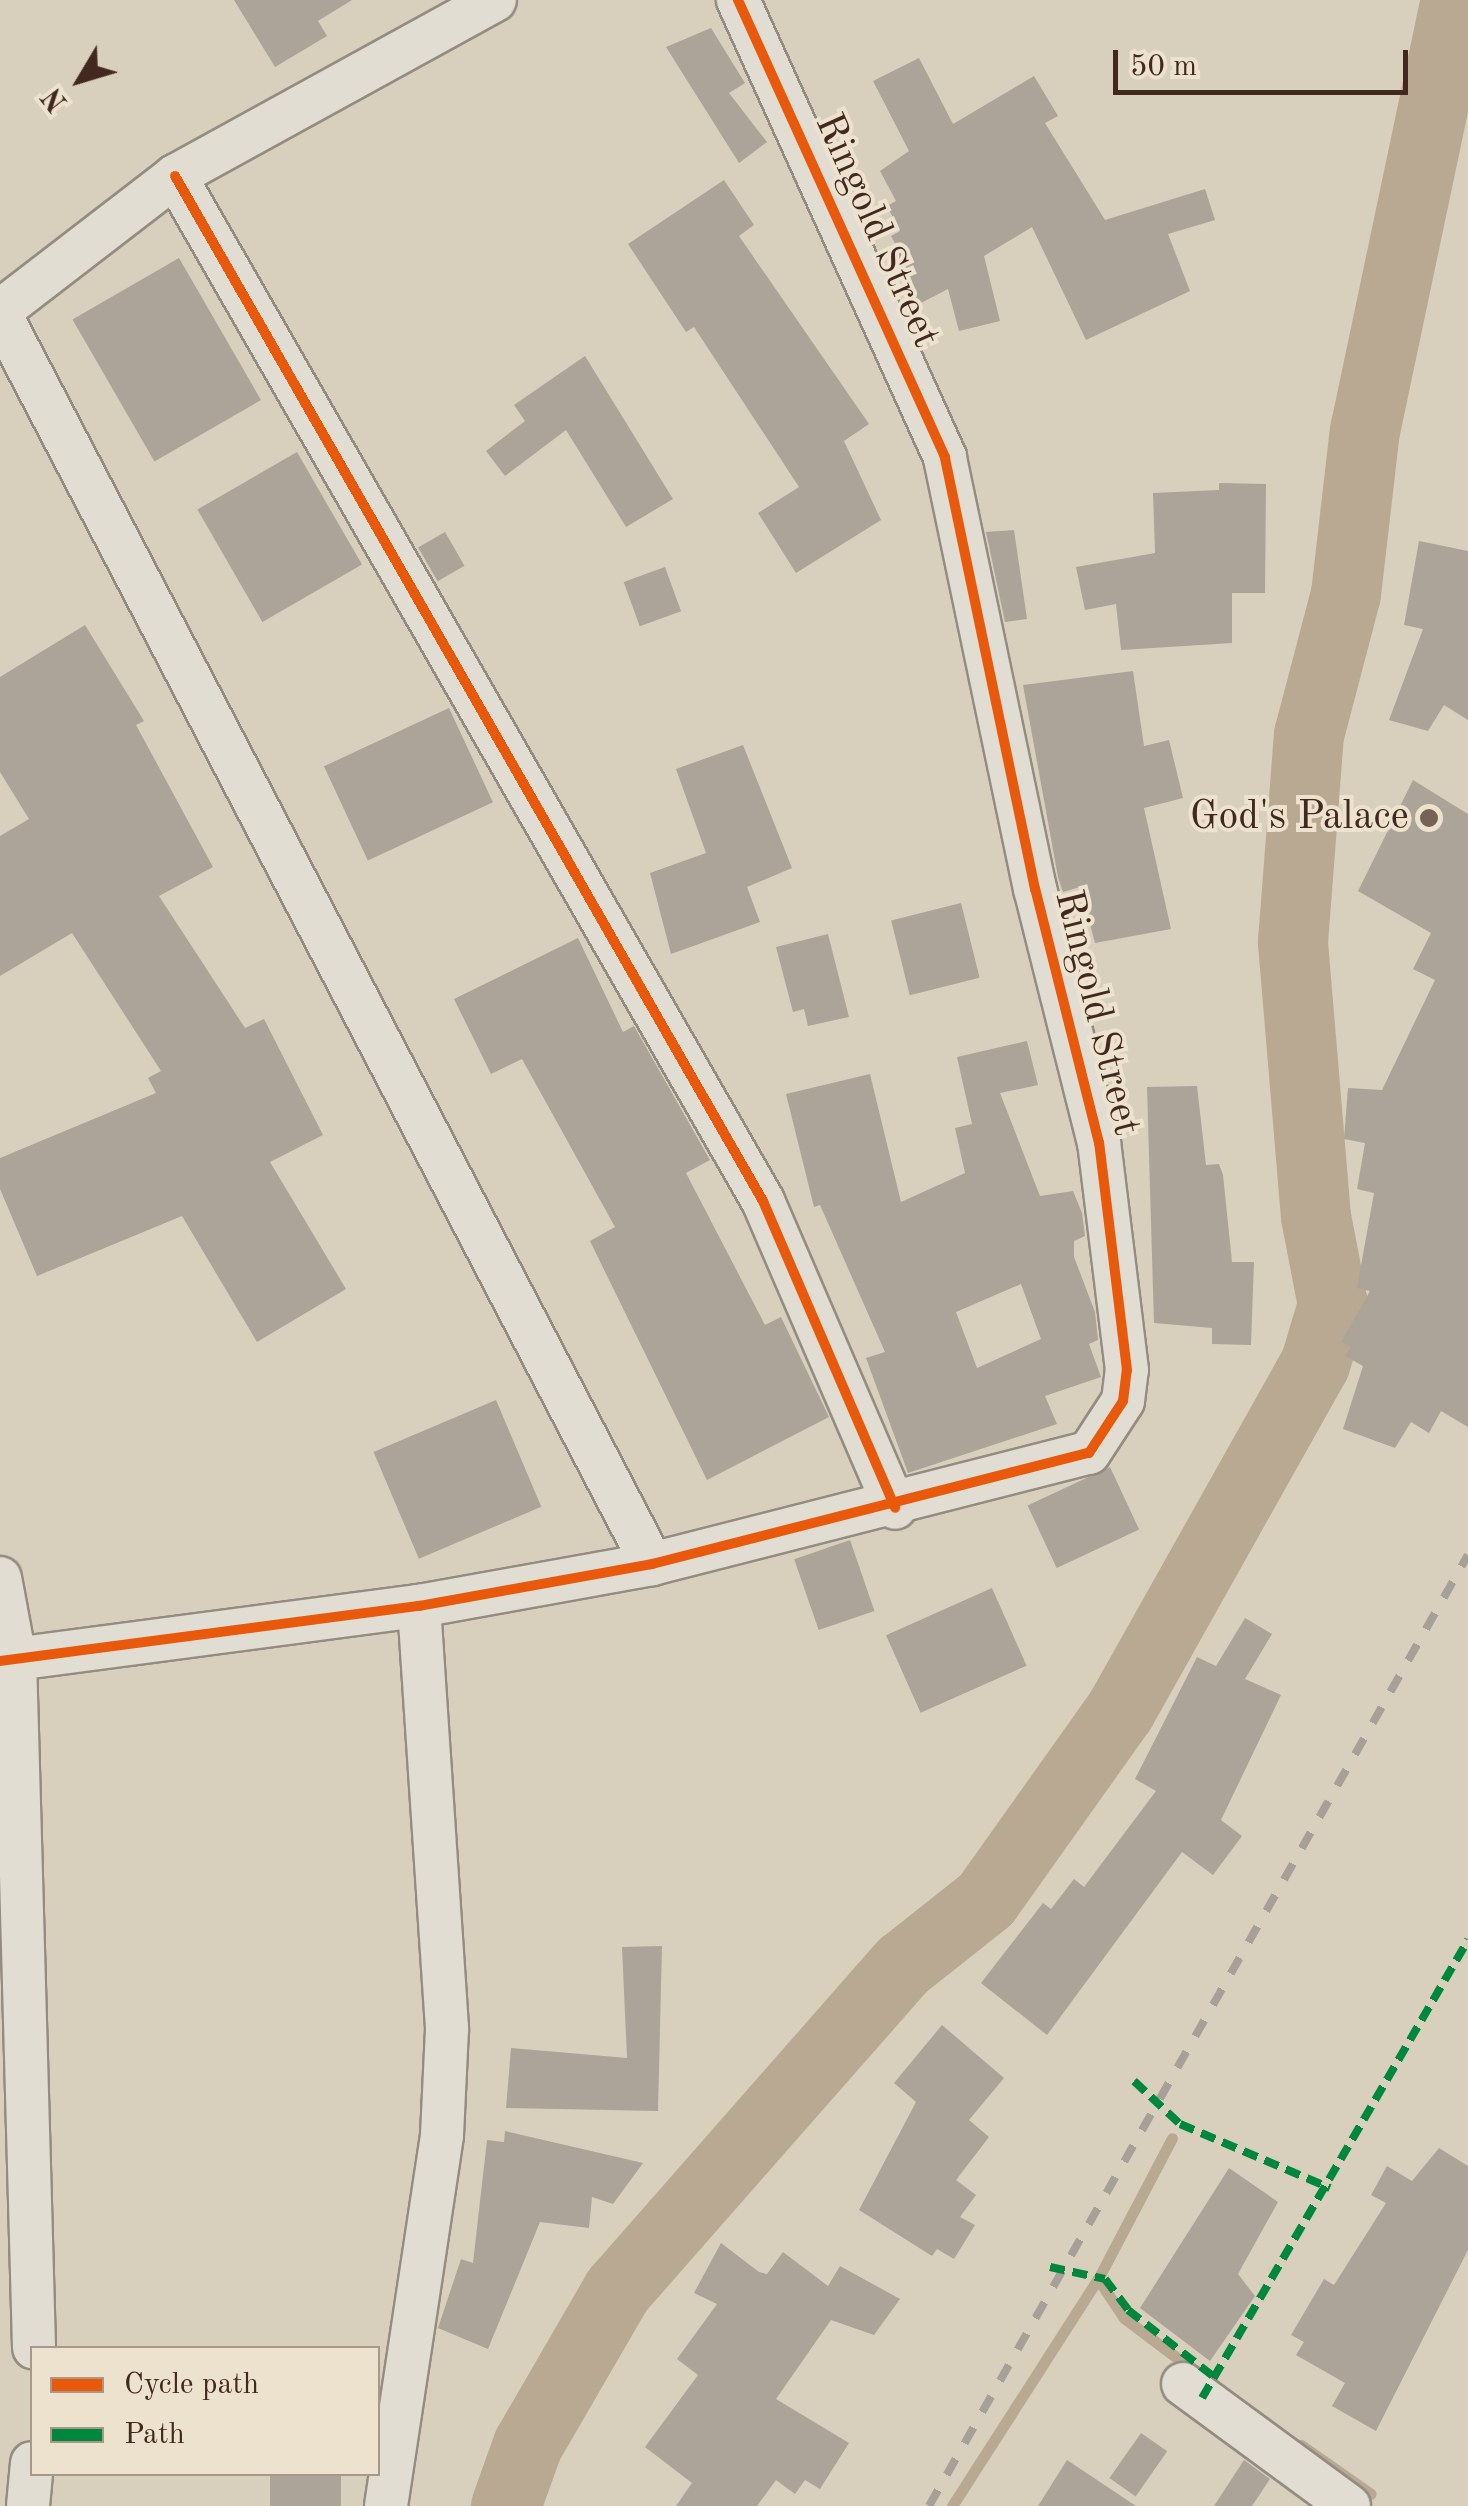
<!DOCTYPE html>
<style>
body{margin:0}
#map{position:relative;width:1468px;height:2506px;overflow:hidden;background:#d8cfbd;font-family:"Old Standard TT",serif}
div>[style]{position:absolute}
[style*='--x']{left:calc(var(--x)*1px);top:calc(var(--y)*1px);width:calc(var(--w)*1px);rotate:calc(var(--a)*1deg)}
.stream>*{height:11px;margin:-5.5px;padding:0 5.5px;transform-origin:5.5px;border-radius:5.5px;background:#b9a992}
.river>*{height:70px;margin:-35px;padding:0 35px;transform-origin:35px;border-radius:35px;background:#b9a992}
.building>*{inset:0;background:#aca498;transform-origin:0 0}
.roads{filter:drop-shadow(2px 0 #948c81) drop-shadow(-2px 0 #948c81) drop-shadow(0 2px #948c81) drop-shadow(0 -2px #948c81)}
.minor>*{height:42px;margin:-21px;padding:0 21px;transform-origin:21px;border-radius:21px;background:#e1ddd3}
.rail>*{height:8px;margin-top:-4px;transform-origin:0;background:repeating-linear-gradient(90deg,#a7a098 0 18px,transparent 0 36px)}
.quiet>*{height:8px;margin-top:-4px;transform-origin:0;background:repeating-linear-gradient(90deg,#00873e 0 15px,transparent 0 23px)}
.cycleway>*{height:10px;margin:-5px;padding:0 5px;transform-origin:5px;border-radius:5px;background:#e8590c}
.dots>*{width:28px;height:28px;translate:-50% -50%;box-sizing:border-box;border:5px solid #ede2cd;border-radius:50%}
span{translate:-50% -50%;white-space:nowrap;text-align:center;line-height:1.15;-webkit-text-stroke:8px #ede2cd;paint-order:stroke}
.street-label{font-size:40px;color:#42281e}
.poi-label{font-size:40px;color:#42281e}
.right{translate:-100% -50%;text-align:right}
.legend{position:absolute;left:30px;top:2346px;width:350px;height:130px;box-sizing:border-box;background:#ede2cd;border:2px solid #a99887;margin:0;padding:12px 18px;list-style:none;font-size:30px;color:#42281e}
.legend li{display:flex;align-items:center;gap:20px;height:50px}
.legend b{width:50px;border:2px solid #a99887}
.north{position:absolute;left:30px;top:30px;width:100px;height:100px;-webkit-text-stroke:8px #ede2cd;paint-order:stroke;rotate:232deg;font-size:28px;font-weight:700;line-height:40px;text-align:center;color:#42281e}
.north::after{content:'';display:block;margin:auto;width:35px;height:45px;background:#42281e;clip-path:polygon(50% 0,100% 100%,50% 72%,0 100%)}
.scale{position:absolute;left:1113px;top:50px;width:295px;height:45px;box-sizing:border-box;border:5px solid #42281e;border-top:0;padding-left:12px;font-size:30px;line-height:35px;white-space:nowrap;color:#42281e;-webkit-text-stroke:8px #ede2cd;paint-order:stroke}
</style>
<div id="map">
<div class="stream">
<div style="--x:1098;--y:2279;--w:47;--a:56.3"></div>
<div style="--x:1124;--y:2318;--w:86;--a:37"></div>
<div style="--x:1301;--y:2445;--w:85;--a:35"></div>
<div style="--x:952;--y:2506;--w:270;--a:-57.3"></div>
<div style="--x:1098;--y:2279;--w:159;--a:-62.3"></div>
</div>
<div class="river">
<div style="--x:506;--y:2506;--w:65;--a:-70.2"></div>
<div style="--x:528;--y:2445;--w:179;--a:-59.9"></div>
<div style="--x:618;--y:2290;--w:433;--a:-48.7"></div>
<div style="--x:904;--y:1965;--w:105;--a:-38.4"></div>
<div style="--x:986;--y:1900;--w:233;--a:-54.6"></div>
<div style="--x:1121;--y:1710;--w:396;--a:-60.7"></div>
<div style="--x:1315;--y:1365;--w:63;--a:-73.3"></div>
<div style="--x:1333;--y:1305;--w:90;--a:-100.9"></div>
<div style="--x:1316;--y:1217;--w:276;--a:-94.8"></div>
<div style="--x:1293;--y:942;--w:208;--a:-85.6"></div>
<div style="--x:1309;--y:735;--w:146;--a:-75.3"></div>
<div style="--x:1346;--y:594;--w:164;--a:-83.4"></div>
<div style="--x:1365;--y:431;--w:441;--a:-78.1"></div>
</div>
<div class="building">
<div style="clip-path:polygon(234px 0,352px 0,318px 21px,327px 36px,275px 67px)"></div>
<div style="clip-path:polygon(711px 28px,745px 83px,729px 93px,767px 142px,739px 163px,666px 47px)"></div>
<div style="clip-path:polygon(919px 58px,953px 124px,1034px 76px,1058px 116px,1045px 123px,1105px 220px,1205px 189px,1215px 220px,1168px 234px,1190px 291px,1086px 340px,1032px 227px,984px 256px,1000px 321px,959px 331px,948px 289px,917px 305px,892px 255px,899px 251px,891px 236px,900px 231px,887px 206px,896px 201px,880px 171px,909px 151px,873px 81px)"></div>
<div style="clip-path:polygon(724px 180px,754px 225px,739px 236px,869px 424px,844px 441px,881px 520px,796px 573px,758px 513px,799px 487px,694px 327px,686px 332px,628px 244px)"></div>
<div style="left:179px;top:258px;width:164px;height:123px;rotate:60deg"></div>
<div style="clip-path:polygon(585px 356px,673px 499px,626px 527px,566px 430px,505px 476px,486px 451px,525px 421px,514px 405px)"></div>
<div style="left:297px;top:452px;width:130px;height:115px;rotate:60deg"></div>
<div style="clip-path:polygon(1219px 483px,1266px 484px,1265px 593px,1232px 593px,1232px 643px,1121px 650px,1116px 604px,1085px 610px,1076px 567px,1155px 553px,1153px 493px,1219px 490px)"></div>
<div style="clip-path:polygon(1014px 530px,1027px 619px,1005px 622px,986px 532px)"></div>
<div style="left:445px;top:532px;width:39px;height:31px;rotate:60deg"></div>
<div style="clip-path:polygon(1419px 541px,1468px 551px,1468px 720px,1444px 705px,1428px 731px,1389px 720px,1423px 629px,1404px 625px)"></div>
<div style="left:665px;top:567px;width:47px;height:44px;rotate:70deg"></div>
<div style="clip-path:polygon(85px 625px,144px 721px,136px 725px,213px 867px,159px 896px,245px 1028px,264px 1019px,323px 1135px,270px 1162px,346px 1289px,257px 1342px,182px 1216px,37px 1276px,0 1189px,0 1158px,156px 1093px,148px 1078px,161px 1071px,72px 933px,0 976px,0 836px,29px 819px,0 772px,0 677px)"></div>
<div style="clip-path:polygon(1133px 671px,1144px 746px,1169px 740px,1183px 798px,1144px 808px,1171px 929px,1095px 943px,1080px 887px,1063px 892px,1058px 877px,1023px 685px)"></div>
<div style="left:449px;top:708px;width:104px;height:138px;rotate:65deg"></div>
<div style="clip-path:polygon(743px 745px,792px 868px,747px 887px,760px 922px,671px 954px,650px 873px,706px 853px,676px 769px)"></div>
<div style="clip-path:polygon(1413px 780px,1468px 814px,1468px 1427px,1441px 1411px,1429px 1433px,1411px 1422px,1395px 1448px,1343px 1429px,1363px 1366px,1345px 1356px,1351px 1347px,1341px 1342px,1370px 1291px,1357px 1288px,1374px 1193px,1357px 1189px,1365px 1143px,1344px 1139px,1348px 1088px,1382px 1090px,1435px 980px,1413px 969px,1431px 933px,1358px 891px)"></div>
<div style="left:961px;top:903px;width:77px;height:72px;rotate:76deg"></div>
<div style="clip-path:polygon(828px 934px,849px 1017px,808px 1026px,804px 1009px,793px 1012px,776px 947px)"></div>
<div style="clip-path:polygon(578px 938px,623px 1032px,634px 1026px,710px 1160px,686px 1173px,765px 1325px,781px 1317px,829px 1417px,707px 1480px,590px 1241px,615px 1227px,522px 1059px,491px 1074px,454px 999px)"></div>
<div style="clip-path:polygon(evenodd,1027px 1041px,1038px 1085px,1000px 1093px,1040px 1196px,1073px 1191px,1082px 1213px,1085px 1236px,1074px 1241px,1074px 1257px,1095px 1312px,1098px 1340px,1089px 1344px,1101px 1377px,1045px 1396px,1057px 1424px,908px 1473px,866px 1358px,885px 1352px,820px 1205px,814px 1207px,786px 1094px,870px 1074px,901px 1202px,965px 1173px,955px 1128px,972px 1124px,957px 1057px,1027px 1041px,1021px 1284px,1041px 1339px,977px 1368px,956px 1312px,1021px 1284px)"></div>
<div style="clip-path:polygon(1197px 1086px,1206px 1165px,1219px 1164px,1223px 1175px,1232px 1262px,1254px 1262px,1251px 1345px,1212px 1344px,1212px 1328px,1154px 1323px,1147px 1087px)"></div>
<div style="left:496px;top:1400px;width:116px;height:133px;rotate:67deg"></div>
<div style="left:1110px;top:1467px;width:69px;height:91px;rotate:65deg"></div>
<div style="left:850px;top:1540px;width:75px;height:59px;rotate:71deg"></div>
<div style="left:992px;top:1588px;width:85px;height:116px;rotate:66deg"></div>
<div style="clip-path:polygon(1245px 1618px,1272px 1634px,1245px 1679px,1281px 1695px,1221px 1820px,1242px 1836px,1213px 1875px,1182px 1852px,1047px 2035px,981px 1983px,1043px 1903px,1051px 1909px,1074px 1879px,1084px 1887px,1156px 1791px,1135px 1779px,1197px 1657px,1216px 1666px)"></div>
<div style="clip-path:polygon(662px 1946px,658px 2111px,506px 2108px,511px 2048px,627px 2058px,622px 1947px)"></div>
<div style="clip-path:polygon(942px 2025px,1004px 2078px,969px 2120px,989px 2137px,956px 2180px,976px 2195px,960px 2217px,975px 2225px,954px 2259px,937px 2249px,932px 2256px,859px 2210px,916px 2102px,894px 2083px)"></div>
<div style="clip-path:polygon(505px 2131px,643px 2163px,613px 2204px,592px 2197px,589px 2228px,540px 2222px,488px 2349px,438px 2328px,461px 2259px,473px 2263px,487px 2140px,504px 2142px)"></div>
<div style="clip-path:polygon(1439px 2148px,1468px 2166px,1468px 2250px,1376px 2431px,1332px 2406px,1345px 2383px,1296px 2355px,1304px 2342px,1291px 2335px,1324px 2279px,1334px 2285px,1386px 2203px,1371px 2195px,1387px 2166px,1412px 2181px)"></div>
<div style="clip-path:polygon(1229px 2168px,1278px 2202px,1238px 2274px,1255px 2296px,1210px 2361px,1140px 2308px)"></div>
<div style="clip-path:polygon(721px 2243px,759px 2272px,767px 2274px,783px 2252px,828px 2286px,840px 2266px,900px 2299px,874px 2335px,831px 2320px,776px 2399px,849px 2443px,820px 2489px,805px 2480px,795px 2494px,776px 2480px,757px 2506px,676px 2506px,692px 2483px,645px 2447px,698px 2375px,677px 2359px,717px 2304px,694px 2293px)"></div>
<div style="left:1141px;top:2433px;width:32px;height:55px;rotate:35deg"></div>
<div style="clip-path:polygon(1067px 2460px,1136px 2506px,1038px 2506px)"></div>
<div style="clip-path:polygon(1244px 2460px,1270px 2479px,1252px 2506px,1214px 2506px)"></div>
<div style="left:270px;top:2474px;width:71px;height:32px"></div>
</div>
<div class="roads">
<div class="minor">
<div style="--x:175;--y:176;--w:1182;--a:60.16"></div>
<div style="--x:763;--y:1201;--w:334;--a:66.7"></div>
<div style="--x:0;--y:311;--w:221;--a:-37.6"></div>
<div style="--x:175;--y:176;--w:365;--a:-28.8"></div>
<div style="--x:0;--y:314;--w:1410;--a:62.45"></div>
<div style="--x:0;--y:1578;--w:81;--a:79.4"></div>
<div style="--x:15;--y:1658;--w:690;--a:88.42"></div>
<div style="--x:0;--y:1661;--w:423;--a:-7.5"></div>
<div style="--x:419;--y:1606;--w:237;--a:-10.2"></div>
<div style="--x:652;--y:1564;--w:451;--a:-14.3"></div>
<div style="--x:1089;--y:1453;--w:62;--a:-56.8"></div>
<div style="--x:1123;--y:1401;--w:31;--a:-83"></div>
<div style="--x:1127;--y:1370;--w:229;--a:-97"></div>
<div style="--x:1099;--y:1143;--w:262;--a:-104.1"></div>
<div style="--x:1035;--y:889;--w:441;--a:-101.8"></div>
<div style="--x:945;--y:457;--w:502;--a:-114.37"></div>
<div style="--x:1183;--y:2384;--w:206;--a:36.3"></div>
<div style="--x:28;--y:2506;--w:43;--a:-84.7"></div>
<div style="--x:386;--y:2506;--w:375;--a:-81.4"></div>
<div style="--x:442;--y:2135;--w:107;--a:-87.3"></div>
<div style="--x:447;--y:2028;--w:423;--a:-93.8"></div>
</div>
</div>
<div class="rail">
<div style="--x:929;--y:2506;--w:1093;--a:-60.46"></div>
</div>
<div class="quiet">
<div style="--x:1134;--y:2081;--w:63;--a:43.1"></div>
<div style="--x:1180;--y:2124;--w:163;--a:23.1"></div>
<div style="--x:1050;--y:2267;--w:56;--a:12.3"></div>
<div style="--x:1105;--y:2279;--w:39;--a:53"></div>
<div style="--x:1128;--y:2310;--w:109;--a:37.9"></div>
<div style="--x:1202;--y:2398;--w:530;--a:-59.85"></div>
</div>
<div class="cycleway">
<div style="--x:175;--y:176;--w:1182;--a:60.16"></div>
<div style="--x:763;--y:1201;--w:334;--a:66.7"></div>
<div style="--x:0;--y:1661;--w:423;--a:-7.5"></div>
<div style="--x:419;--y:1606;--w:237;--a:-10.2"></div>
<div style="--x:652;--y:1564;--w:451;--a:-14.3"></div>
<div style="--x:1089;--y:1453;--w:62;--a:-56.8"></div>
<div style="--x:1123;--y:1401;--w:31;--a:-83"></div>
<div style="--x:1127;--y:1370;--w:229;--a:-97"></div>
<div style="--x:1099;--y:1143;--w:262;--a:-104.1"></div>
<div style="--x:1035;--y:889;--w:441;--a:-101.8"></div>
<div style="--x:945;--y:457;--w:502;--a:-114.37"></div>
</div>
<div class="dots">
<div style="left:1429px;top:818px;background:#766256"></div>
</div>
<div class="street-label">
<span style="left:876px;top:231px;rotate:66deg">Ringold Street</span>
<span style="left:1096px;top:1013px;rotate:76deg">Ringold Street</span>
</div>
<div class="poi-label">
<span class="right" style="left:1409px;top:818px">God's Palace</span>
</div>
<ul class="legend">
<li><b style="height:12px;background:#e8590c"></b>Cycle path</li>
<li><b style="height:12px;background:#00873e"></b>Path</li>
</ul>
<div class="north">N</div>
<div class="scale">50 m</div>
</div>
